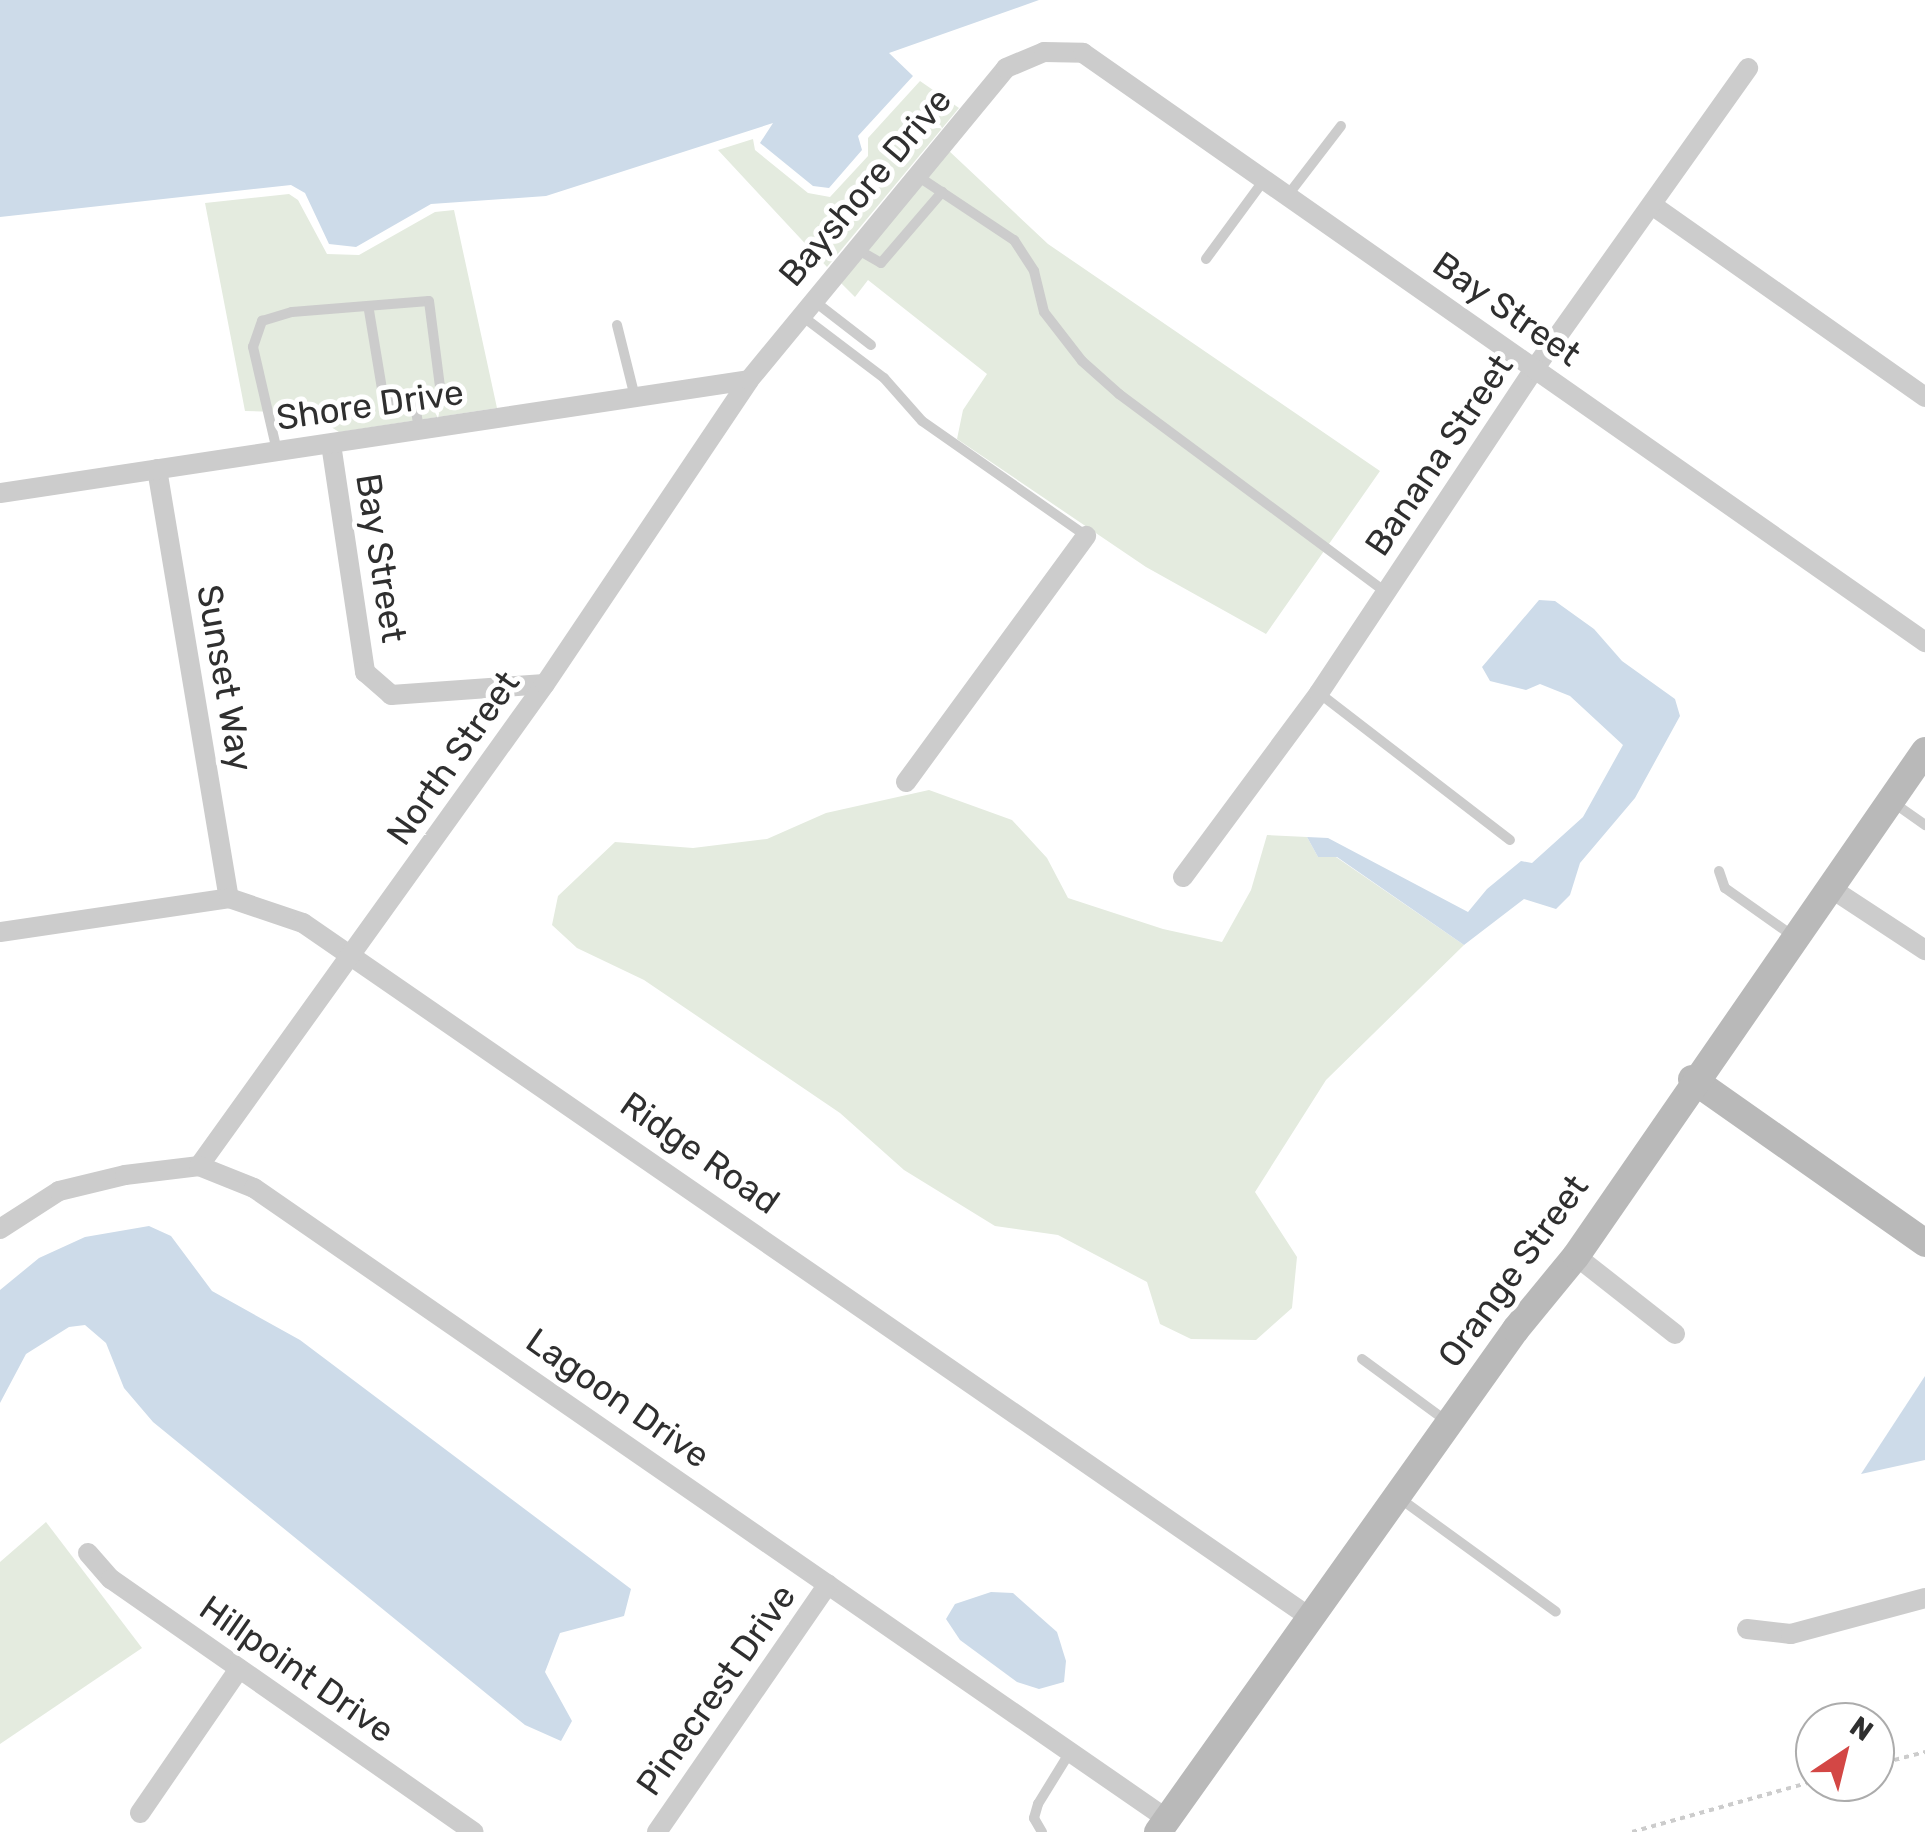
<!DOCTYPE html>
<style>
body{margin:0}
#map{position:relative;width:1925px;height:1832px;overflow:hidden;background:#fff;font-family:Rubik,sans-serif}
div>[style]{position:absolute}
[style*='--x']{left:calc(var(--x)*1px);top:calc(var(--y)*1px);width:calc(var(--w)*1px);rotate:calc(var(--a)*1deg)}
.green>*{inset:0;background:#e4ebdf}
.water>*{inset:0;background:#cddbe9}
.path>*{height:4px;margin-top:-2px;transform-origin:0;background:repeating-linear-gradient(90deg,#ccc 0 5px,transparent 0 10px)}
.lane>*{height:10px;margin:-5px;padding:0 5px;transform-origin:5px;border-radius:5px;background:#ccc}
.street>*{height:20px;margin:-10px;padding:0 10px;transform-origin:10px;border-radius:10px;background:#ccc}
.secondary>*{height:28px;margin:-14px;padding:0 14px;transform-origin:14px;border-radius:14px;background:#b9b9b9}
span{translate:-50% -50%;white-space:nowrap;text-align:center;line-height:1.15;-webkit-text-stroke:10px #fff;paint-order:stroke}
.street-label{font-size:35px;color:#2f2f2f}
.north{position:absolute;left:1795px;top:1702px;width:100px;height:100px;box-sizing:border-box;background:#fff;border:2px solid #acacac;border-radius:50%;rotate:35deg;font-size:28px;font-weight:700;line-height:40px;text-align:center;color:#2f2f2f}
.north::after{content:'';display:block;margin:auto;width:35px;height:45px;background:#d34745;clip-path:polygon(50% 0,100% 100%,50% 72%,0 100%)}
</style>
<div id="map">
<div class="green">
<div style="clip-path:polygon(920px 81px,959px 108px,827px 267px,718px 150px,753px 139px,755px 150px,808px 193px,830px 197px,868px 156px,868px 138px)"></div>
<div style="clip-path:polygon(948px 150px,1048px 244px,1380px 471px,1266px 634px,1146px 567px,957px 439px,963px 410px,987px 374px,868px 280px,855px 297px,840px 282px)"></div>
<div style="clip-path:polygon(289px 194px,298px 200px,327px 254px,359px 255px,435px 212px,454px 210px,497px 408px,339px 432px,309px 413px,245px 411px,205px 203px)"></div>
<div style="clip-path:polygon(929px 790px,1012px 820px,1047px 858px,1068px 898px,1163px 929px,1222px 942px,1251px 890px,1267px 835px,1307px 837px,1318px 857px,1336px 857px,1464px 945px,1326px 1080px,1255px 1192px,1297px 1257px,1292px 1308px,1256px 1340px,1191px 1339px,1160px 1324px,1147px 1282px,1058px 1235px,995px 1226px,904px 1170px,840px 1113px,644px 980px,577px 948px,552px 925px,558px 896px,615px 842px,693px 848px,767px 839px,826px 813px)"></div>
<div style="clip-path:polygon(46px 1522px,142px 1648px,0 1744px,0 1562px)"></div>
</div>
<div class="water">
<div style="clip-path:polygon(0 0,1039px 0,889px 53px,913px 76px,858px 136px,862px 150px,829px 188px,813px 186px,760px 143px,773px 123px,546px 196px,431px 204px,356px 247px,329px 244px,305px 193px,291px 185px,0 217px)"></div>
<div style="clip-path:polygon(1539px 600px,1555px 601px,1594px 629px,1622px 661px,1675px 699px,1680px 716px,1635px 798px,1580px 863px,1570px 895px,1556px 909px,1524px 899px,1464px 945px,1337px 857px,1318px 857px,1307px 837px,1328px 838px,1468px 912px,1487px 889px,1521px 861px,1532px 863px,1583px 817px,1623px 745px,1570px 696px,1540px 684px,1526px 690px,1490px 681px,1482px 667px)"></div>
<div style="clip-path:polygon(149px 1226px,171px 1236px,212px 1291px,300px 1340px,631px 1589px,624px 1616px,560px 1633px,545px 1672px,572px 1721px,561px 1741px,525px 1725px,153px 1422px,124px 1388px,106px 1343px,85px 1325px,69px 1327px,26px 1354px,0 1403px,0 1290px,39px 1258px,85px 1237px)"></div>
<div style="clip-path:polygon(1925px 1376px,1925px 1460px,1861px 1474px)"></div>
<div style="clip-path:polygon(991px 1592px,1013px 1593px,1057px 1632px,1066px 1661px,1064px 1682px,1039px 1689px,1017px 1682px,960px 1640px,946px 1619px,955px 1604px)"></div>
</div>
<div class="path">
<div style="--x:1875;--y:1765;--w:52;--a:-14.6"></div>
<div style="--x:1632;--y:1832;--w:190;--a:-15.6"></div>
</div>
<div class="lane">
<div style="--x:916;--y:175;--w:118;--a:33.6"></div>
<div style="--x:1014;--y:240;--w:37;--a:57"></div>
<div style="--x:1034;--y:271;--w:42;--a:76.3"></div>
<div style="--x:1044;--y:312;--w:62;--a:52.2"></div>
<div style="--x:1082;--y:361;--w:50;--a:41.7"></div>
<div style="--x:1119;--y:394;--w:332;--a:36.6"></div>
<div style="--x:1288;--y:195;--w:87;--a:-52.5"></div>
<div style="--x:855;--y:248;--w:30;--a:30"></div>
<div style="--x:881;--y:263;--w:94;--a:-49.3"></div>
<div style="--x:1206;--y:259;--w:98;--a:-53.7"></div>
<div style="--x:814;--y:301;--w:72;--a:37.7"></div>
<div style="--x:802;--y:316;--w:103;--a:37.1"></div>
<div style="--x:884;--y:378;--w:57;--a:48.5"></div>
<div style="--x:922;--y:421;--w:200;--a:35"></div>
<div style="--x:617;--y:325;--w:74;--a:76"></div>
<div style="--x:414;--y:398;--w:32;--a:81"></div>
<div style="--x:277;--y:451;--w:107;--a:-103"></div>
<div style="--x:253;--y:347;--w:28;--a:-71"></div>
<div style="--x:262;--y:321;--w:31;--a:-17"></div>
<div style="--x:292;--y:312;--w:137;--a:-4.6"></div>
<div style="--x:429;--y:301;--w:95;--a:82.7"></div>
<div style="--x:441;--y:395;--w:57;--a:174"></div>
<div style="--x:384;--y:401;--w:92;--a:-99.4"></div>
<div style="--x:1319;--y:693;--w:241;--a:37.6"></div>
<div style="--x:1891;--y:801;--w:42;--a:35.2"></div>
<div style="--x:1719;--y:871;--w:18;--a:71"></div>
<div style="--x:1725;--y:888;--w:83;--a:35.2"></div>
<div style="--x:1362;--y:1359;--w:103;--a:36.3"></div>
<div style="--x:1398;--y:1497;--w:195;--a:36"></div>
<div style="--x:1042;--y:1832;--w:16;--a:-120"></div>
<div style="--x:1034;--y:1818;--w:15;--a:-74"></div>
<div style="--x:1038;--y:1804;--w:61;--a:-58.4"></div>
</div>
<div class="street">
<div style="--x:1652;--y:205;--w:334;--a:35.1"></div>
<div style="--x:331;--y:444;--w:231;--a:81.5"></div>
<div style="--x:365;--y:672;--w:35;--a:41"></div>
<div style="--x:391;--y:695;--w:154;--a:-4.1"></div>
<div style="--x:157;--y:469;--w:435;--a:80.5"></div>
<div style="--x:0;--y:493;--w:757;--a:-8.58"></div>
<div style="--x:906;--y:782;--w:305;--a:-53.8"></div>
<div style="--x:1183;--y:877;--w:229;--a:-53.5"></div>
<div style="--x:1319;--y:693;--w:390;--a:-56.4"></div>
<div style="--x:1535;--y:368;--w:368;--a:-54.6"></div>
<div style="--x:1829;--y:887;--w:115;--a:33.3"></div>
<div style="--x:0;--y:932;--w:232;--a:-8.4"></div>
<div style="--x:229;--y:898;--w:78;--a:18.7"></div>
<div style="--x:303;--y:923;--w:1224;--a:34.59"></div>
<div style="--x:199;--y:1166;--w:593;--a:-54.33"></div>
<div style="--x:545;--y:684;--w:366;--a:-56.1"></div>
<div style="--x:749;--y:380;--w:404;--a:-50.5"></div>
<div style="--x:1006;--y:68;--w:41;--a:-22.8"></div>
<div style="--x:1044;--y:52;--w:39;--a:1"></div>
<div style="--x:1083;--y:53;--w:1028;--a:34.97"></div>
<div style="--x:0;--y:1229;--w:70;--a:-32.8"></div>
<div style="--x:59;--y:1191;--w:68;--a:-13.6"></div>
<div style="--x:125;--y:1175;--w:75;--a:-6.9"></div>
<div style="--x:199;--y:1166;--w:59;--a:21.8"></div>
<div style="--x:254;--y:1188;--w:1110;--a:34.65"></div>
<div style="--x:1576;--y:1256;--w:126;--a:38.2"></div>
<div style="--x:88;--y:1553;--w:35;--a:49"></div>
<div style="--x:111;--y:1579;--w:442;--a:34.9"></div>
<div style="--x:1747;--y:1629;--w:44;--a:6.5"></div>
<div style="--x:1791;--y:1634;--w:139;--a:-15"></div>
<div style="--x:140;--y:1813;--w:175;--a:-55.5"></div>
<div style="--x:657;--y:1832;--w:301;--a:-55.4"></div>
</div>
<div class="secondary">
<div style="--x:1692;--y:1079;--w:285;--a:35.1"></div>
<div style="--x:1158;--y:1832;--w:617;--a:-54.56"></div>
<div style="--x:1516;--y:1329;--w:94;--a:-50.6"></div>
<div style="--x:1576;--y:1256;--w:614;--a:-55.35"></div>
</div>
<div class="street-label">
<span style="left:865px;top:187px;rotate:-50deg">Bayshore Drive</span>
<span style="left:1507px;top:309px;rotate:35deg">Bay Street</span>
<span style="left:370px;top:405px;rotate:-8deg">Shore Drive</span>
<span style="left:1439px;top:455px;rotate:-56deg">Banana Street</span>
<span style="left:381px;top:558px;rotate:81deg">Bay Street</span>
<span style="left:225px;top:678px;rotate:80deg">Sunset Way</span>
<span style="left:453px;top:758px;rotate:-55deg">North Street</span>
<span style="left:700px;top:1153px;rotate:35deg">Ridge Road</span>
<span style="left:1513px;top:1271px;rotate:-54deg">Orange Street</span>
<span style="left:618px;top:1398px;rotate:35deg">Lagoon Drive</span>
<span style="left:297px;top:1669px;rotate:35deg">Hillpoint Drive</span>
<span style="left:716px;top:1690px;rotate:-55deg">Pinecrest Drive</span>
</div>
<div class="north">N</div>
</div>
